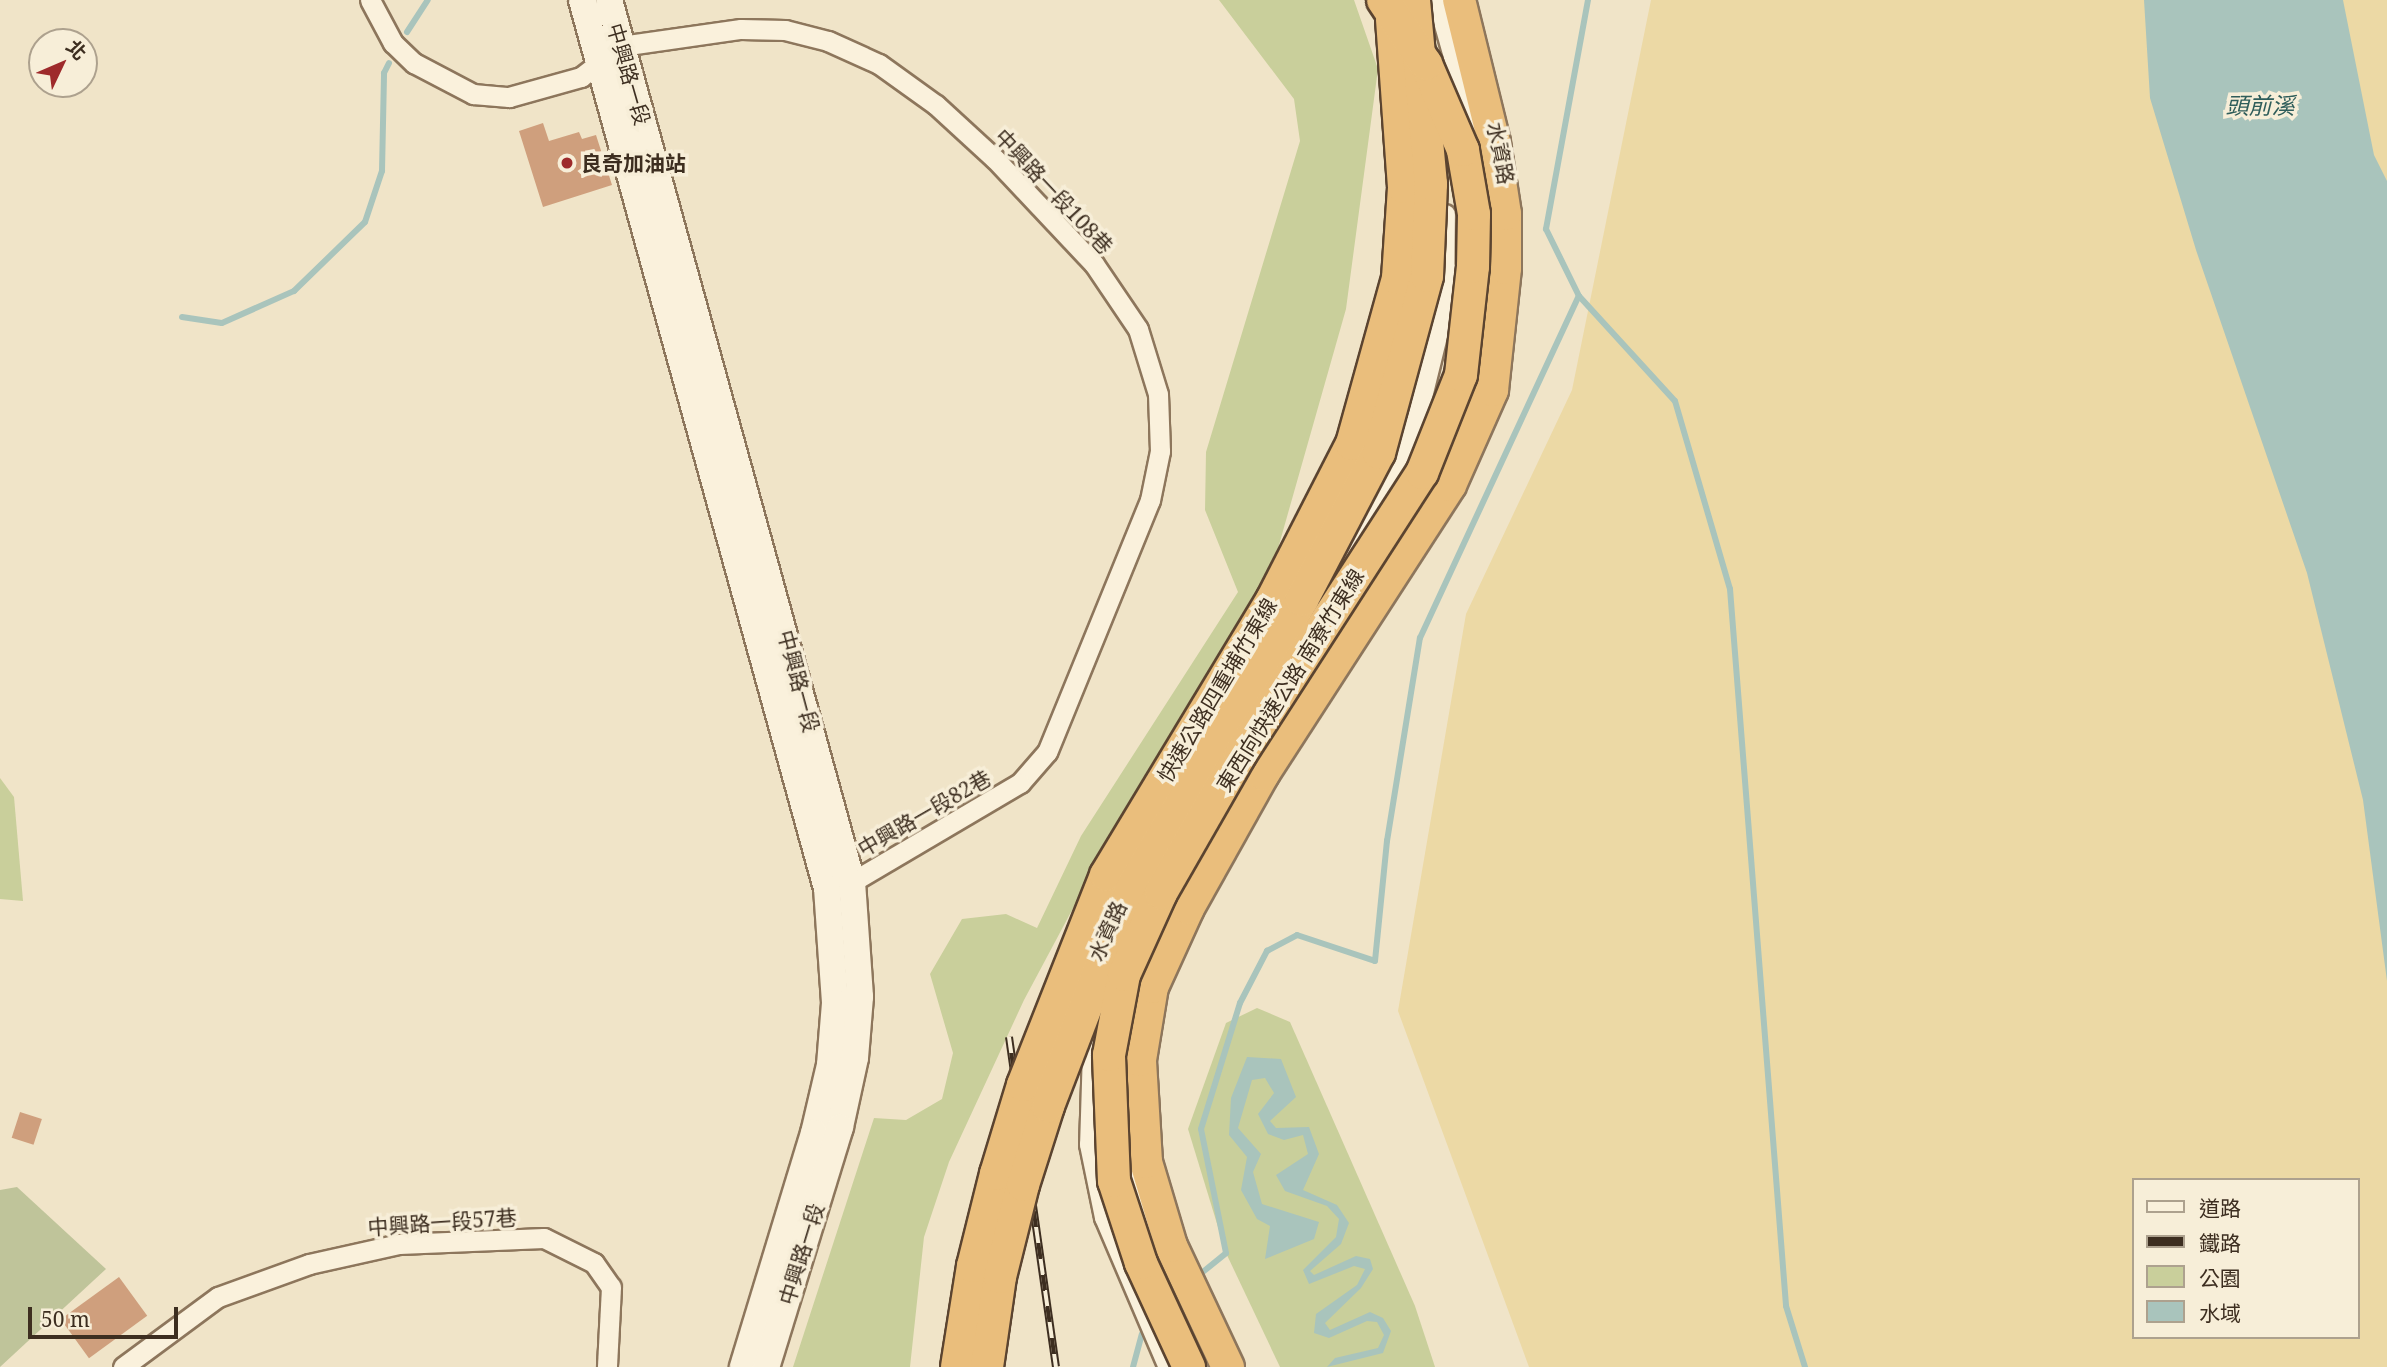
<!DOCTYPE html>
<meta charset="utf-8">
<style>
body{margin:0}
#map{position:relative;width:2387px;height:1367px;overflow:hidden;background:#f0e4c8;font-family:"Noto Serif","Noto Sans TC",serif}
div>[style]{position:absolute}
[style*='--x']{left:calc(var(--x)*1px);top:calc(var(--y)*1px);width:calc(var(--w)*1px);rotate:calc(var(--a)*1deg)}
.green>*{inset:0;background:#c9cf9b}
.sand>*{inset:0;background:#ecd9a5}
.cemetery>*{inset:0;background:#bfc49a}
.water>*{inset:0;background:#a9c4bc}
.stream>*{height:6px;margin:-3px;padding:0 3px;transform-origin:3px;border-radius:3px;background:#a9c4bc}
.building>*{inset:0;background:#cf9f7d;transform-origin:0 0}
.roads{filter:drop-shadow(2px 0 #8d765c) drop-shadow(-2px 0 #8d765c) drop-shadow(0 2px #8d765c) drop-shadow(0 -2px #8d765c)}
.minor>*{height:19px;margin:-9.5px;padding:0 9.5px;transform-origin:9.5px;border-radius:9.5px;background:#faf1dc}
.secondary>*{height:26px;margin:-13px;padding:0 13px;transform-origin:13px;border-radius:13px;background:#faf1dc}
.trunk>*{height:32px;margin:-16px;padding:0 16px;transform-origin:16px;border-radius:16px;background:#eabe7c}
.rail>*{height:8px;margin-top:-4px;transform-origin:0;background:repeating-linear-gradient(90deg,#f7eed8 0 16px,#3d2e20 0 32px);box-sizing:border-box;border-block:2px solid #3d2e20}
.bridges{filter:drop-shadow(2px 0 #5b4430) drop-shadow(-2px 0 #5b4430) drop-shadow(0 2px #5b4430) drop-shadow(0 -2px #5b4430)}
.trunk-bridge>*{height:32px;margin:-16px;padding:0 16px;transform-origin:16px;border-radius:16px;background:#eabe7c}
.dots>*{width:19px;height:19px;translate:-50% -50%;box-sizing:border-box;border:4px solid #f7eed8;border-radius:50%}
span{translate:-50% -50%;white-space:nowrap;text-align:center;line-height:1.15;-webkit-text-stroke:7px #f7eed8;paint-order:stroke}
.street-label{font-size:21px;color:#3d2e20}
.poi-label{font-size:21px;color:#3d2e20;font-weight:700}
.left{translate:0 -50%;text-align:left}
.water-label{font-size:23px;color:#2f5d5a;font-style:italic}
.legend{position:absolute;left:2132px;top:1178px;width:228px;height:161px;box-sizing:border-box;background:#f7eed8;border:2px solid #ada18e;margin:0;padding:9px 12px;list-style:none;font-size:21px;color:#3d2e20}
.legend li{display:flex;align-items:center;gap:14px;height:35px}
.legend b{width:35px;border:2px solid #ada18e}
.north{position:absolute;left:28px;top:28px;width:70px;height:70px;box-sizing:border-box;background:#f7eed8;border:2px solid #ada18e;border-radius:50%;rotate:46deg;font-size:19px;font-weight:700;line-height:28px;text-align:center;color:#3d2e20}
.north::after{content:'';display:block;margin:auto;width:24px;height:32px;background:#9e2a2b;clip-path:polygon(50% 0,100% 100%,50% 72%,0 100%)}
.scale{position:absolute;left:28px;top:1307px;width:150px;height:32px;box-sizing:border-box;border:4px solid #3d2e20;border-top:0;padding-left:9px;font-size:21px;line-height:24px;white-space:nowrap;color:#3d2e20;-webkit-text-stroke:5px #f7eed8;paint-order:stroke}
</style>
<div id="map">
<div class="green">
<div style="clip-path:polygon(1219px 0,1354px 0,1378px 69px,1346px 309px,1275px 559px,1087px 882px,1024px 1000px,949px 1162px,924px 1237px,910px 1367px,793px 1367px,874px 1118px,906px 1120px,942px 1099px,953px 1053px,930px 974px,962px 919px,1006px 914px,1037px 928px,1081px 836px,1238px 592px,1205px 510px,1206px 452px,1300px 141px,1294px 99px)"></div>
<div style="clip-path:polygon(0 778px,14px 797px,23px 901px,0 899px)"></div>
<div style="clip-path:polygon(1257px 1008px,1290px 1022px,1415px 1306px,1435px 1367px,1280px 1367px,1226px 1253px,1188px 1129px,1226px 1023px)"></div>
</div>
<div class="sand">
<div style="clip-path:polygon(evenodd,1651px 0,2387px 0,2387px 1367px,1529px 1367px,1398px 1011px,1466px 614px,1572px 390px,1651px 0,2133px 1180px,2357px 1180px,2357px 1337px,2133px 1337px,2133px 1180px)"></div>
</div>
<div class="cemetery">
<div style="clip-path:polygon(17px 1187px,106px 1269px,0 1367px,0 1190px)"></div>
</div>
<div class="water">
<div style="clip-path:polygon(2144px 0,2343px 0,2374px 155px,2387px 181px,2387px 981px,2363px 800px,2307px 573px,2196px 250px,2150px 98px)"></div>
<div style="clip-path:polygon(1247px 1057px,1281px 1059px,1296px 1097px,1270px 1121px,1276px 1128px,1309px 1127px,1319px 1154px,1303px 1190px,1337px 1205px,1349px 1223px,1341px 1244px,1310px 1271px,1314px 1275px,1356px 1256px,1370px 1259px,1373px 1269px,1361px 1288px,1325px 1323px,1330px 1330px,1370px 1312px,1383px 1318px,1391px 1331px,1383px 1353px,1327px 1367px,1335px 1358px,1378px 1348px,1384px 1335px,1377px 1322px,1367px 1321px,1329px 1338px,1314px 1333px,1316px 1314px,1357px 1285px,1365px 1269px,1354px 1266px,1309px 1284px,1303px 1270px,1336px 1237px,1339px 1219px,1327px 1206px,1285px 1191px,1276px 1175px,1308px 1154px,1303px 1135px,1284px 1140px,1268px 1134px,1258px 1114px,1274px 1093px,1265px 1078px,1252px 1080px,1238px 1128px,1261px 1154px,1253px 1172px,1262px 1204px,1319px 1222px,1314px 1239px,1265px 1259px,1270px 1226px,1257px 1219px,1241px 1190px,1247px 1157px,1229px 1135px,1231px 1098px)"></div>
</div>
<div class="stream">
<div style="--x:1588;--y:0;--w:233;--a:100.4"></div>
<div style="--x:1546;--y:229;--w:75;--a:63.8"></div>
<div style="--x:1579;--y:296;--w:142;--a:47.6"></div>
<div style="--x:1675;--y:401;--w:196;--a:73.7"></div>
<div style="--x:1730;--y:589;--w:719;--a:85.53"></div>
<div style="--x:1786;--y:1306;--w:64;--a:72.7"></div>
<div style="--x:407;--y:32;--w:38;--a:-57"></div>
<div style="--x:182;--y:317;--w:40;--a:8.5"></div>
<div style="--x:222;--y:323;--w:79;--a:-24"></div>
<div style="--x:294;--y:291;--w:99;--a:-44.2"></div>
<div style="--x:365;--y:222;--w:54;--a:-71.6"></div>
<div style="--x:382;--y:171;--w:98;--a:-88.8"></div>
<div style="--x:384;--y:73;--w:11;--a:-63"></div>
<div style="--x:1204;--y:1271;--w:28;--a:-39"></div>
<div style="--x:1226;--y:1253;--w:126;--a:-101.4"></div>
<div style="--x:1201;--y:1129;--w:132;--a:-72.8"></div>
<div style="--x:1240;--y:1003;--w:59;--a:-62.6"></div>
<div style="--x:1267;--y:951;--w:34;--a:-28"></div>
<div style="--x:1297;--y:935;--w:82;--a:18.4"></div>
<div style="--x:1375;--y:961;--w:121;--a:-84.3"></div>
<div style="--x:1387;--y:841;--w:206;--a:-80.8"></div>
<div style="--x:1420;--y:638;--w:377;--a:-65.1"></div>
<div style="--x:1133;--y:1367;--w:34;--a:-75"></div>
</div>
<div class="building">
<div style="clip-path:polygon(543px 123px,549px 141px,579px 132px,582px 139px,596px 135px,612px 185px,543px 207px,519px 131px)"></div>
<div style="left:20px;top:1112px;width:23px;height:27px;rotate:18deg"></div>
<div style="left:119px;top:1277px;width:48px;height:72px;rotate:54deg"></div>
</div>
<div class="roads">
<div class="minor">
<div style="--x:370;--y:0;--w:49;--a:61.9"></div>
<div style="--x:393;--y:43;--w:29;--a:44"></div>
<div style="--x:414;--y:63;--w:67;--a:27.7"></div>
<div style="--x:473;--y:94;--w:36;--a:5"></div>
<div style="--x:509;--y:97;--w:75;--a:-15.5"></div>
<div style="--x:581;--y:77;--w:51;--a:-37.8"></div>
<div style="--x:621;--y:46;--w:121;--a:-8.1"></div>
<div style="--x:741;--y:29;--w:44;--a:1.3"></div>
<div style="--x:785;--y:30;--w:44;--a:14.3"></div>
<div style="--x:828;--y:41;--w:56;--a:24.3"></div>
<div style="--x:879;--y:64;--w:70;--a:35.7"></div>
<div style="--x:936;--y:105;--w:80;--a:42.5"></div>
<div style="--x:995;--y:159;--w:144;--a:46.7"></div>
<div style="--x:1094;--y:264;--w:78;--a:55.9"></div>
<div style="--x:1138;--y:329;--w:68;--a:72.9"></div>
<div style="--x:1158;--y:394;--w:57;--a:88"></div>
<div style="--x:1160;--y:451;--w:50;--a:101.5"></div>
<div style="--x:1150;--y:500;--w:272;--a:112.2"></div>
<div style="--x:1047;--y:752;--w:41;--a:131.1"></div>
<div style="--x:1020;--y:783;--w:195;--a:149.5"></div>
<div style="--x:1437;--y:0;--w:162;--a:74.2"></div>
<div style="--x:1444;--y:303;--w:89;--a:-89.4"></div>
<div style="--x:1305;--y:625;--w:186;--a:-59.7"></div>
<div style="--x:1399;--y:464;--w:50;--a:-69"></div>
<div style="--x:1417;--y:417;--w:109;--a:-76.2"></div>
<div style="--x:1443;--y:311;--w:55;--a:-65.3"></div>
<div style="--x:1106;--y:989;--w:64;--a:102.7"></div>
<div style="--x:1092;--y:1051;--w:93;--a:91.8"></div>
<div style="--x:1089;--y:1144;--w:75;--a:78.4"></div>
<div style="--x:1104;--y:1217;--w:163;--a:66.9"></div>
<div style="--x:1127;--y:1126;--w:43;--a:86"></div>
<div style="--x:1130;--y:1169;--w:81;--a:72"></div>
<div style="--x:123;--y:1367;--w:118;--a:-36.4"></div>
<div style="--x:218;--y:1297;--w:97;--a:-19.9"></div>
<div style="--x:309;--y:1264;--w:92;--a:-12.5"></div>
<div style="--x:399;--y:1244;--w:145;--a:-2.4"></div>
<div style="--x:544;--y:1238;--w:56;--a:26.6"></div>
<div style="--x:594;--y:1263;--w:29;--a:55"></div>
<div style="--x:611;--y:1287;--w:80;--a:92.9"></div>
</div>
<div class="secondary">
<div style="--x:582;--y:0;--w:921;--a:74.58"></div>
<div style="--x:827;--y:888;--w:115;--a:86"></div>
<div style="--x:835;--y:1003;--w:62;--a:94.6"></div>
<div style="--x:830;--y:1065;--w:70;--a:103.2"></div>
<div style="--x:814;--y:1133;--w:245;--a:106.9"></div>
<div style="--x:609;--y:0;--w:915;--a:74.6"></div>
<div style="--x:852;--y:882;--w:115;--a:86"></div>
<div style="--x:860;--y:997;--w:61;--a:94.7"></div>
<div style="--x:855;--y:1058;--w:71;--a:102.3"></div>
<div style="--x:840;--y:1127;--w:251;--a:107.1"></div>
</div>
<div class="trunk">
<div style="--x:1228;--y:1367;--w:134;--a:-115.2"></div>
<div style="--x:1171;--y:1246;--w:88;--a:-106.6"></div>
<div style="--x:1146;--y:1162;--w:102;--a:-93.4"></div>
<div style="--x:1140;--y:1060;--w:74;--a:-80.7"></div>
<div style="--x:1152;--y:987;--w:87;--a:-65.5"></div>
<div style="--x:1188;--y:908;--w:154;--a:-60.8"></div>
<div style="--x:1263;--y:774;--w:344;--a:-57.1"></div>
<div style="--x:1450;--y:485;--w:104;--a:-66.1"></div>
<div style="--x:1492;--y:390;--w:123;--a:-83.9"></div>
<div style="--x:1505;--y:268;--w:54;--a:-90"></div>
<div style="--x:1505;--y:214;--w:73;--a:-98.7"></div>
<div style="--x:1494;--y:142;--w:146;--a:-103.8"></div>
</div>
</div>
<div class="rail">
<div style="--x:1009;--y:1037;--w:333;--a:81.9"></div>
</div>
<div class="bridges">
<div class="trunk-bridge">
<div style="--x:957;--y:1367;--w:102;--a:-81"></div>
<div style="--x:973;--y:1266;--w:95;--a:-76"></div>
<div style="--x:996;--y:1174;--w:93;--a:-73.1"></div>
<div style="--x:1023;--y:1085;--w:226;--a:-68.4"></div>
<div style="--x:1106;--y:875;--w:321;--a:-58.9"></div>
<div style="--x:1272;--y:600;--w:175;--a:-62.9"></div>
<div style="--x:1352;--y:444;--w:172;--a:-74.5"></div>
<div style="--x:1398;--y:278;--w:91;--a:-86.2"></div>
<div style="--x:1404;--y:187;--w:168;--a:-94.1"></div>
<div style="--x:987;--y:1367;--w:91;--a:-81.8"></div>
<div style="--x:1000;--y:1277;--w:95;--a:-76"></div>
<div style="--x:1023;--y:1185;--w:83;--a:-72.4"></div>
<div style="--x:1048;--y:1106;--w:229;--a:-69"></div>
<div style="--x:1130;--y:892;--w:339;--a:-59.5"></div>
<div style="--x:1302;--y:600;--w:166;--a:-62.4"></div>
<div style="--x:1379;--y:453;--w:183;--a:-74.8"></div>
<div style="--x:1427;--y:276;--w:92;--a:-87.5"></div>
<div style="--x:1431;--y:184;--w:185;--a:-95.3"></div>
<div style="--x:1189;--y:1367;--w:115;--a:-114.8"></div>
<div style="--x:1141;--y:1263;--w:86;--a:-108.2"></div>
<div style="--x:1114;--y:1181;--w:126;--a:-92.3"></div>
<div style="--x:1109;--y:1055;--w:81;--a:-79.4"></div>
<div style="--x:1124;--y:975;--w:90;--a:-65.7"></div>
<div style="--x:1161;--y:893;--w:159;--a:-60.2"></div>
<div style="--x:1240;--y:755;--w:336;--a:-57.2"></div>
<div style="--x:1422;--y:473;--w:105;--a:-68.3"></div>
<div style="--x:1461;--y:375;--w:109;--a:-83.7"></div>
<div style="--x:1473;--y:267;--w:53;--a:-88.9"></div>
<div style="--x:1474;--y:214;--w:65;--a:-99.8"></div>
<div style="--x:1463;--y:150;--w:94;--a:-113.3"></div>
<div style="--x:1426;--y:64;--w:77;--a:-123.9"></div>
</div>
</div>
<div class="dots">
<div style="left:567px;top:163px;background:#9e2a2b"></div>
</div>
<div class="street-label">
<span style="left:629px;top:74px;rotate:74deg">中興路一段</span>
<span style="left:1501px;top:153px;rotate:79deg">水資路</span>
<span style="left:1054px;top:191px;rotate:47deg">中興路一段108巷</span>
<span style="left:1290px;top:680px;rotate:-58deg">東西向快速公路 南寮竹東線</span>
<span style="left:799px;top:681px;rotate:75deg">中興路一段</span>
<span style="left:1217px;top:690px;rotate:-59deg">快速公路四重埔竹東線</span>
<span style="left:924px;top:813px;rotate:-30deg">中興路一段82巷</span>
<span style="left:1107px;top:931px;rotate:-66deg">水資路</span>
<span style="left:442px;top:1222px;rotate:-4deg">中興路一段57巷</span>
<span style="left:801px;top:1254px;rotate:-73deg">中興路一段</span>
</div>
<div class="poi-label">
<span class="left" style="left:581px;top:163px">良奇加油站</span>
</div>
<div class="water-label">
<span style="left:2260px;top:105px">頭前溪</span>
</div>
<ul class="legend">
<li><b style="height:9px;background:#faf1dc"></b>道路</li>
<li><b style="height:9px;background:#3d2e20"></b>鐵路</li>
<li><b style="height:19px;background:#c9cf9b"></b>公園</li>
<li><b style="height:19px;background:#a9c4bc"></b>水域</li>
</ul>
<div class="north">北</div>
<div class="scale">50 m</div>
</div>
